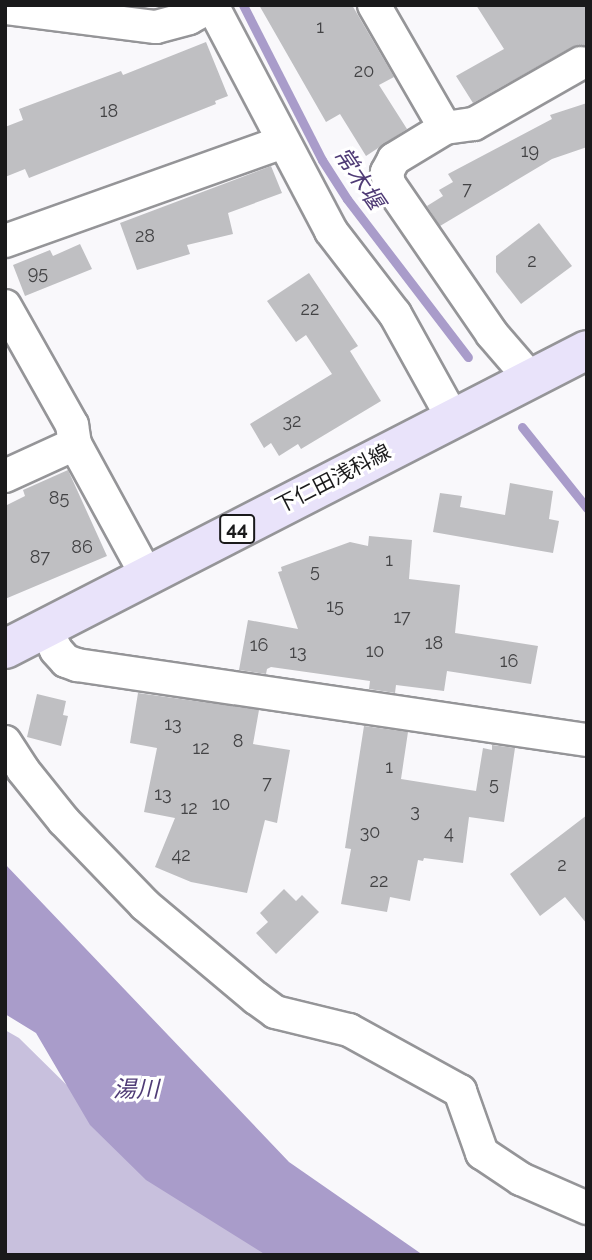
<!DOCTYPE html>
<meta charset="utf-8">
<style>
body{margin:0}
#map{position:relative;width:592px;height:1260px;overflow:hidden;background:#f9f8fb;font-family:Raleway,"Noto Sans JP",sans-serif}
div>[style]{position:absolute}
[style*='--x']{left:calc(var(--x)*1px);top:calc(var(--y)*1px);width:calc(var(--w)*1px);rotate:calc(var(--a)*1deg)}
.green>*{inset:0;background:#c8c0dd}
.water>*{inset:0;background:#a99cca}
.stream>*{height:9px;margin:-4.5px;padding:0 4.5px;transform-origin:4.5px;border-radius:4.5px;background:#a99cca}
.building>*{inset:0;background:#bfbfc2}
.roads{filter:drop-shadow(2px 0 #959598) drop-shadow(-2px 0 #959598) drop-shadow(0 2px #959598) drop-shadow(0 -2px #959598)}
.minor>*{height:32px;margin:-16px;padding:0 16px;transform-origin:16px;border-radius:16px;background:#fff}
.primary>*{height:38px;margin:-19px;padding:0 19px;transform-origin:19px;border-radius:19px;background:#e9e3fa}
span{translate:-50% -50%;white-space:nowrap;text-align:center;line-height:1.15;-webkit-text-stroke:6px #fff;paint-order:stroke}
.number-label{font-size:18px;color:#434345}
.number-label span{-webkit-text-stroke-width:0}
.shield-label span{padding:2px 5px;background:#fff;border:2px solid;border-radius:5px;-webkit-text-stroke-width:0}
.shield-label{font-size:19px;color:#1a1a1b;font-weight:700}
.street-label{font-size:21px;color:#1a1a1b}
.water-label{font-size:23px;color:#4f3b76;font-style:italic}
.frame{position:absolute;inset:0;border:7px solid #1a1a1b;pointer-events:none}
</style>
<div id="map">
<div class="green">
<div style="clip-path:polygon(5px 1030px,19px 1038px,157px 1174px,286px 1255px,5px 1255px)"></div>
</div>
<div class="water">
<div style="clip-path:polygon(5px 864px,289px 1162px,423px 1255px,266px 1255px,146px 1180px,90px 1125px,36px 1033px,5px 1014px)"></div>
</div>
<div class="stream">
<div style="--x:243;--y:5;--w:174;--a:63"></div>
<div style="--x:322;--y:160;--w:46;--a:57.3"></div>
<div style="--x:347;--y:199;--w:199;--a:52.6"></div>
<div style="--x:522;--y:427;--w:104;--a:51.3"></div>
</div>
<div class="building">
<div style="clip-path:polygon(259px 5px,352px 5px,394px 77px,379px 85px,407px 129px,366px 156px,340px 114px,326px 122px)"></div>
<div style="clip-path:polygon(476px 5px,587px 5px,587px 46px,572px 47px,473px 103px,456px 76px,504px 49px)"></div>
<div style="clip-path:polygon(206px 42px,228px 96px,215px 101px,216px 104px,29px 178px,25px 169px,5px 177px,5px 127px,23px 120px,19px 109px,121px 71px,123px 75px)"></div>
<div style="clip-path:polygon(587px 103px,587px 147px,552px 159px,440px 226px,427px 206px,443px 196px,439px 190px,453px 182px,448px 174px,552px 119px,550px 115px)"></div>
<div style="clip-path:polygon(271px 166px,282px 193px,228px 213px,233px 234px,187px 245px,190px 254px,137px 270px,120px 223px)"></div>
<div style="clip-path:polygon(539px 223px,572px 266px,521px 304px,496px 272px,496px 256px)"></div>
<div style="clip-path:polygon(80px 244px,92px 269px,25px 296px,13px 265px,50px 250px,53px 256px)"></div>
<div style="clip-path:polygon(309px 273px,358px 346px,350px 351px,381px 401px,301px 449px,298px 444px,279px 456px,271px 443px,264px 448px,250px 424px,332px 374px,306px 335px,296px 342px,267px 301px)"></div>
<div style="clip-path:polygon(68px 470px,107px 556px,5px 599px,5px 506px,25px 496px,23px 490px)"></div>
<div style="clip-path:polygon(510px 483px,553px 491px,549px 519px,559px 521px,553px 553px,433px 532px,440px 493px,462px 496px,460px 507px,505px 515px)"></div>
<div style="clip-path:polygon(369px 536px,412px 540px,409px 579px,460px 585px,455px 633px,538px 646px,531px 684px,447px 671px,444px 691px,396px 685px,395px 693px,369px 689px,370px 681px,271px 667px,267px 669px,266px 674px,239px 670px,248px 620px,298px 629px,278px 572px,282px 571px,281px 567px,350px 542px,368px 546px)"></div>
<div style="clip-path:polygon(138px 693px,259px 710px,253px 744px,290px 750px,277px 823px,265px 820px,247px 893px,191px 882px,155px 867px,175px 818px,144px 812px,157px 748px,130px 743px)"></div>
<div style="clip-path:polygon(37px 694px,66px 701px,63px 715px,68px 716px,61px 746px,27px 737px)"></div>
<div style="clip-path:polygon(364px 726px,408px 732px,401px 779px,476px 791px,483px 748px,492px 750px,492px 745px,515px 748px,504px 822px,469px 817px,463px 863px,424px 858px,423px 861px,418px 860px,410px 901px,390px 897px,387px 912px,341px 904px,351px 849px,345px 848px)"></div>
<div style="clip-path:polygon(587px 815px,587px 924px,565px 897px,540px 916px,510px 874px)"></div>
<div style="clip-path:polygon(284px 889px,296px 901px,302px 895px,319px 912px,276px 954px,256px 933px,268px 922px,260px 913px)"></div>
</div>
<div class="roads">
<div class="minor">
<div style="--x:212;--y:5;--w:255;--a:62.2"></div>
<div style="--x:331;--y:231;--w:105;--a:52.4"></div>
<div style="--x:395;--y:314;--w:118;--a:61"></div>
<div style="--x:374;--y:5;--w:142;--a:60"></div>
<div style="--x:445;--y:128;--w:60;--a:148.7"></div>
<div style="--x:394;--y:159;--w:15;--a:118"></div>
<div style="--x:387;--y:172;--w:12;--a:81"></div>
<div style="--x:389;--y:184;--w:182;--a:55.5"></div>
<div style="--x:492;--y:334;--w:58;--a:49.2"></div>
<div style="--x:5;--y:8;--w:152;--a:7.2"></div>
<div style="--x:156;--y:27;--w:34;--a:-15"></div>
<div style="--x:189;--y:18;--w:26;--a:-29"></div>
<div style="--x:445;--y:128;--w:29;--a:-8"></div>
<div style="--x:474;--y:124;--w:123;--a:-29.7"></div>
<div style="--x:5;--y:241;--w:295;--a:-19.6"></div>
<div style="--x:5;--y:306;--w:137;--a:60.6"></div>
<div style="--x:72;--y:425;--w:19;--a:81"></div>
<div style="--x:75;--y:444;--w:150;--a:61.4"></div>
<div style="--x:5;--y:476;--w:77;--a:-24.6"></div>
<div style="--x:46;--y:630;--w:22;--a:63"></div>
<div style="--x:56;--y:650;--w:15;--a:48"></div>
<div style="--x:66;--y:661;--w:12;--a:20"></div>
<div style="--x:77;--y:665;--w:515;--a:8.37"></div>
<div style="--x:5;--y:742;--w:33;--a:57"></div>
<div style="--x:23;--y:770;--w:65;--a:51.2"></div>
<div style="--x:64;--y:821;--w:117;--a:46"></div>
<div style="--x:145;--y:905;--w:145;--a:40"></div>
<div style="--x:256;--y:998;--w:24;--a:36"></div>
<div style="--x:275;--y:1012;--w:76;--a:13.7"></div>
<div style="--x:349;--y:1030;--w:127;--a:28.8"></div>
<div style="--x:460;--y:1091;--w:66;--a:70.5"></div>
<div style="--x:482;--y:1153;--w:47;--a:33.7"></div>
<div style="--x:521;--y:1179;--w:72;--a:23.7"></div>
</div>
<div class="primary">
<div style="--x:5;--y:649;--w:654;--a:-27.19"></div>
</div>
</div>
<div class="number-label">
<span style="left:320px;top:27px">1</span>
<span style="left:364px;top:71px">20</span>
<span style="left:109px;top:111px">18</span>
<span style="left:530px;top:151px">19</span>
<span style="left:467px;top:189px">7</span>
<span style="left:145px;top:236px">28</span>
<span style="left:532px;top:261px">2</span>
<span style="left:38px;top:273px">95</span>
<span style="left:310px;top:309px">22</span>
<span style="left:292px;top:421px">32</span>
<span style="left:59px;top:498px">85</span>
<span style="left:82px;top:547px">86</span>
<span style="left:40px;top:557px">87</span>
<span style="left:389px;top:560px">1</span>
<span style="left:315px;top:571px">5</span>
<span style="left:335px;top:606px">15</span>
<span style="left:402px;top:617px">17</span>
<span style="left:434px;top:643px">18</span>
<span style="left:259px;top:645px">16</span>
<span style="left:375px;top:651px">10</span>
<span style="left:298px;top:652px">13</span>
<span style="left:509px;top:661px">16</span>
<span style="left:173px;top:724px">13</span>
<span style="left:238px;top:741px">8</span>
<span style="left:201px;top:748px">12</span>
<span style="left:389px;top:767px">1</span>
<span style="left:267px;top:783px">7</span>
<span style="left:494px;top:784px">5</span>
<span style="left:163px;top:794px">13</span>
<span style="left:221px;top:804px">10</span>
<span style="left:189px;top:808px">12</span>
<span style="left:415px;top:811px">3</span>
<span style="left:370px;top:832px">30</span>
<span style="left:449px;top:833px">4</span>
<span style="left:181px;top:855px">42</span>
<span style="left:562px;top:865px">2</span>
<span style="left:379px;top:881px">22</span>
</div>
<div class="shield-label">
<span style="left:237px;top:529px">44</span>
</div>
<div class="street-label">
<span style="left:333px;top:479px;rotate:-27deg">下仁田浅科線</span>
</div>
<div class="water-label">
<span style="left:359px;top:178px;rotate:56deg">常木堰</span>
<span style="left:136px;top:1089px">湯川</span>
</div>
<div class="frame"></div>
</div>
